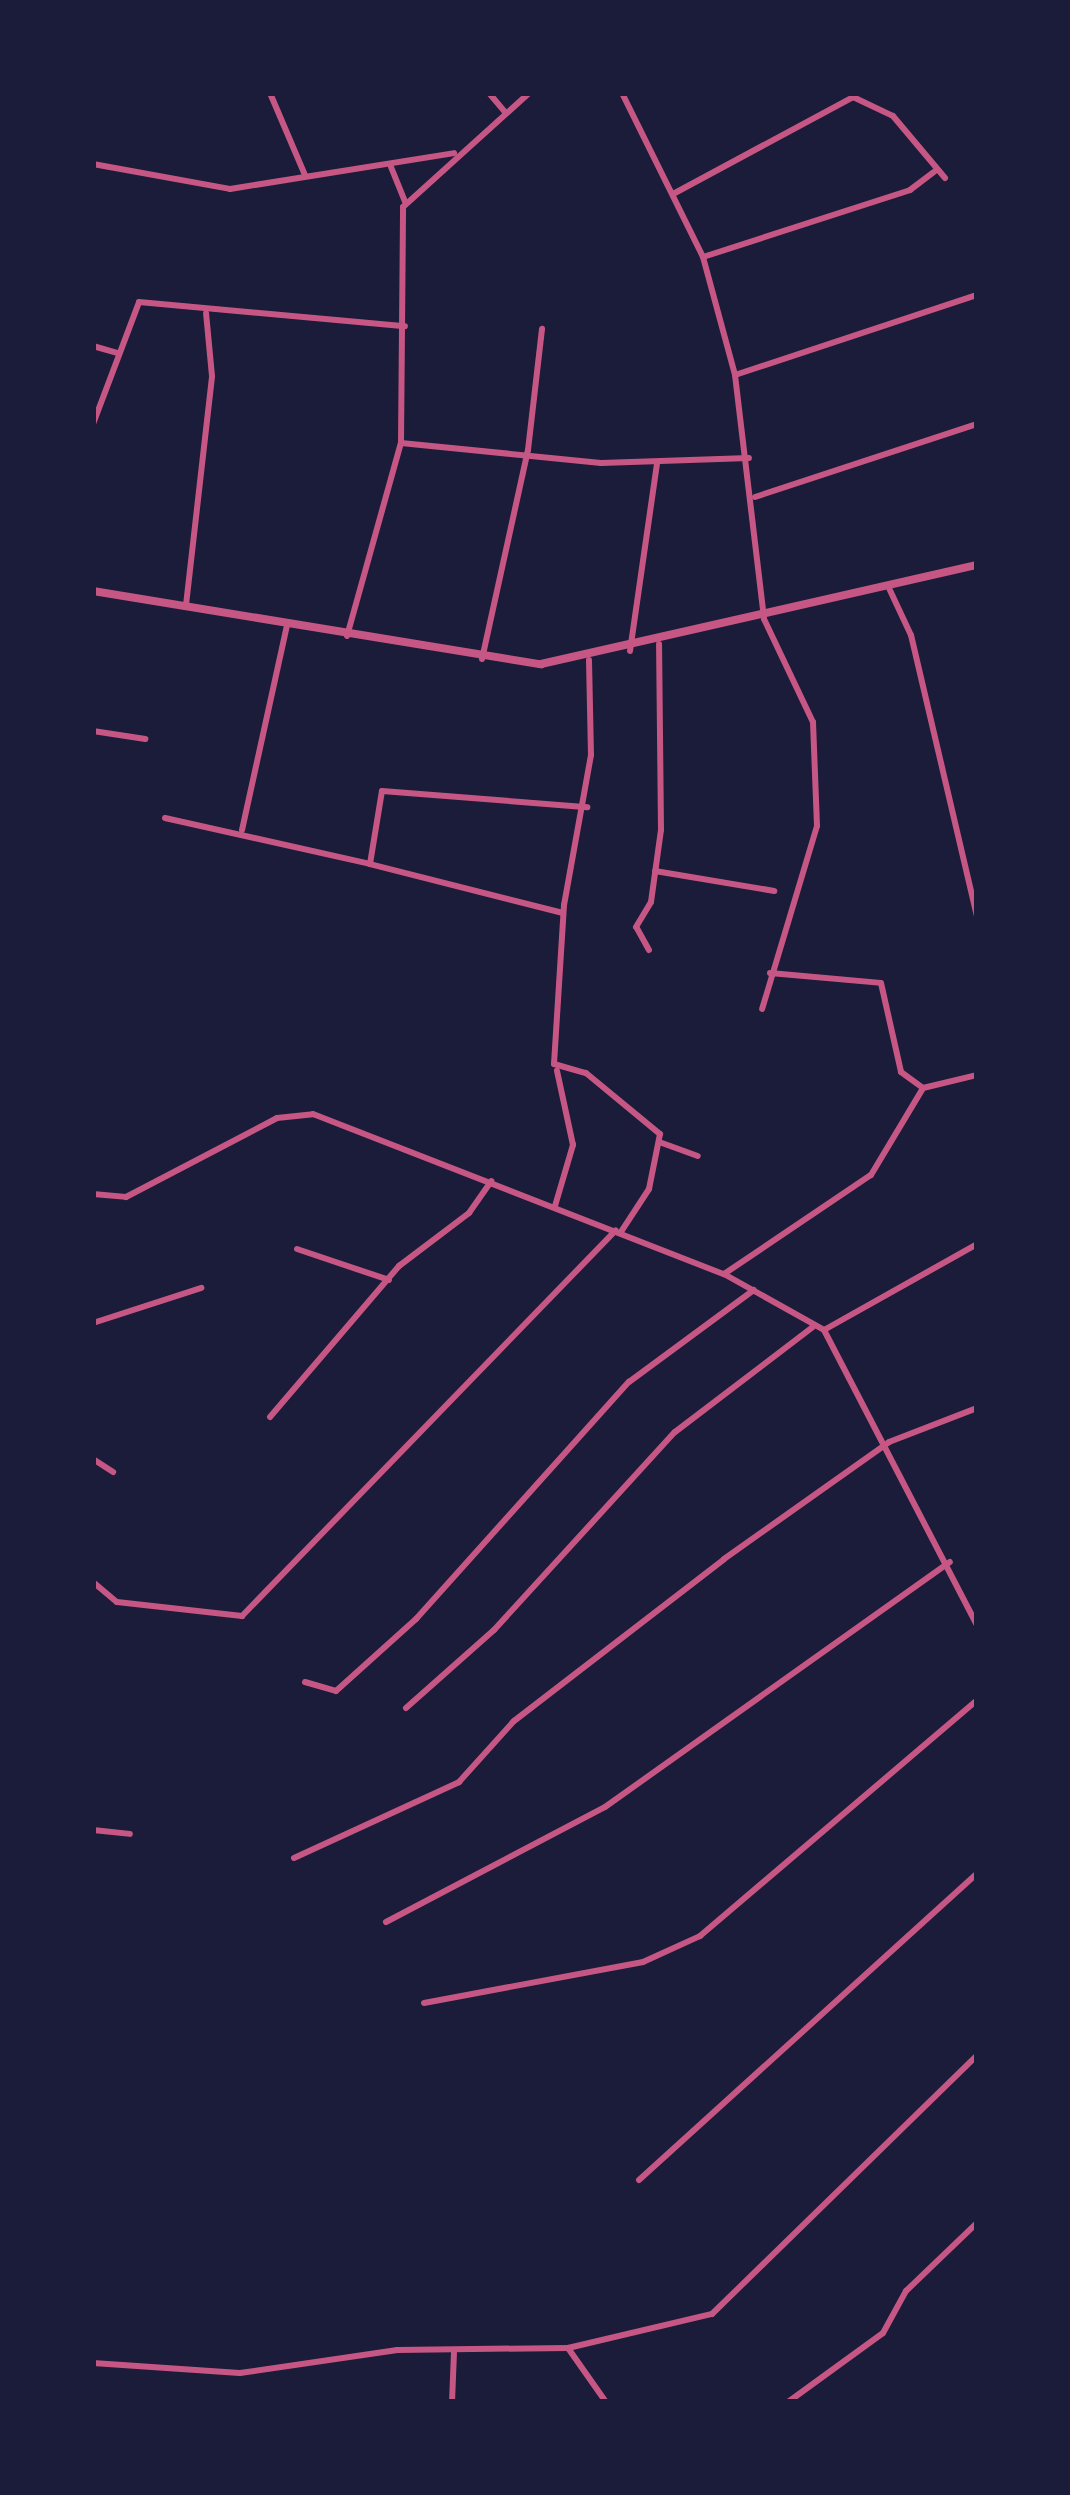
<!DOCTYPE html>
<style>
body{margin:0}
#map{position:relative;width:1070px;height:2495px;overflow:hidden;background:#1b1b3a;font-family:"Public Sans",sans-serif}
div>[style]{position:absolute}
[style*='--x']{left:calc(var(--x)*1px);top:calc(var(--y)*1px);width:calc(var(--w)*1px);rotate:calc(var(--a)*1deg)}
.minor>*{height:6px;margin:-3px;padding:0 3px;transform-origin:3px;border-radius:3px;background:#c65784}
.tertiary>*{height:8px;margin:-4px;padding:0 4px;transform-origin:4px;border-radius:4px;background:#c65784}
span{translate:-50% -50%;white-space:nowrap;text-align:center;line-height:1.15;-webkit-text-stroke:9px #1b1b3a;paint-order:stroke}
.frame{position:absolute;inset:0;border:96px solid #1b1b3a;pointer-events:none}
</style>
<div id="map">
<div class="minor">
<div style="--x:270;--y:93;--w:89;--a:66.9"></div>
<div style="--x:489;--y:93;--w:26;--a:50"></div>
<div style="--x:622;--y:93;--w:183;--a:63.7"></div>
<div style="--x:703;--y:257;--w:122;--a:74.8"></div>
<div style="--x:735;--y:375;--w:246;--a:83.2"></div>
<div style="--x:764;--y:619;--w:114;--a:64.6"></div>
<div style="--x:813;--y:722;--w:104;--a:87.8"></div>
<div style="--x:817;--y:826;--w:191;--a:106.7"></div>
<div style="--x:93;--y:164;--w:139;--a:10.3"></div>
<div style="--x:230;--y:189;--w:227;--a:-9.1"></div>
<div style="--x:391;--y:167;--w:38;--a:68"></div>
<div style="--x:673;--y:194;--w:204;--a:-28.3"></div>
<div style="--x:853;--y:97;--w:44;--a:25.4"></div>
<div style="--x:893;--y:116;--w:81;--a:50"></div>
<div style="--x:703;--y:257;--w:218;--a:-17.9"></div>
<div style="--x:910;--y:190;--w:30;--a:-37"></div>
<div style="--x:93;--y:346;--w:25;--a:16"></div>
<div style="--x:735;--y:375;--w:255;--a:-18.3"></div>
<div style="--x:93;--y:424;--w:130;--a:-69.3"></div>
<div style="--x:139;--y:302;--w:267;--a:5.2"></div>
<div style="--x:401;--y:443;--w:201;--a:5.7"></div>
<div style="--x:601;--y:463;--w:148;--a:-1.9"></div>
<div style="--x:755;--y:497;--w:234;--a:-18.2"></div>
<div style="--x:888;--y:586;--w:54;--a:64.9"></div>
<div style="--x:911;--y:635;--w:290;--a:76.8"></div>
<div style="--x:186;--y:605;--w:230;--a:-83.5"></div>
<div style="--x:212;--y:376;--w:63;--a:-95.4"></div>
<div style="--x:347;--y:636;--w:200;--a:-74.4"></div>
<div style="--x:401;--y:443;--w:236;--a:-89.5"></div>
<div style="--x:403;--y:207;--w:170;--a:-42.1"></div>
<div style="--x:630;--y:651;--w:189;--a:-81.8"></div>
<div style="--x:482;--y:659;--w:214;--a:-77.6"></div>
<div style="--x:528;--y:450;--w:122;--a:-83.4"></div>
<div style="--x:589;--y:660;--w:95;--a:88.8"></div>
<div style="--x:591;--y:755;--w:152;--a:100.2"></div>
<div style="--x:564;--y:905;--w:159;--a:93.6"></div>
<div style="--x:554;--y:1064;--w:33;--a:16"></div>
<div style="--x:586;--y:1073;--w:96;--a:39.5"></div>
<div style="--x:660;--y:1134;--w:56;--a:101.3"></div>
<div style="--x:649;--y:1189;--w:51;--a:123.1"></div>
<div style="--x:93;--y:731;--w:53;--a:8.7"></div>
<div style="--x:165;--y:818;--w:210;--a:12.6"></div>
<div style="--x:242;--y:830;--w:210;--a:-77.6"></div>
<div style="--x:655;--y:871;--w:121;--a:9.5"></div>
<div style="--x:563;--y:913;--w:199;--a:-165.8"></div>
<div style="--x:370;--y:864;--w:74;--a:-80.7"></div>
<div style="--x:382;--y:791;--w:206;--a:4.5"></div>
<div style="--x:649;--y:950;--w:26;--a:-119"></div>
<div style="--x:636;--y:927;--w:29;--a:-59"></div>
<div style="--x:651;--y:902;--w:73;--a:-82.1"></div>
<div style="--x:661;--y:830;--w:186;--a:-90.6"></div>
<div style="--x:770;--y:973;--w:111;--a:5.1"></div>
<div style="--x:881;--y:983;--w:91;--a:77.3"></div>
<div style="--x:901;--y:1072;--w:27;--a:36"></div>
<div style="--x:923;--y:1088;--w:56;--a:-13.5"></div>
<div style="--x:662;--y:1143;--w:38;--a:20"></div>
<div style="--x:93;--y:1194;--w:33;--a:5"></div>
<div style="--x:126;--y:1197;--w:170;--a:-27.6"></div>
<div style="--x:277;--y:1118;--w:36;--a:-6"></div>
<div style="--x:313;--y:1114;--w:441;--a:21.3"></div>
<div style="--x:724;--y:1274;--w:115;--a:29.2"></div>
<div style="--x:824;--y:1330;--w:332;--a:62.6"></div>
<div style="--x:555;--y:1206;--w:64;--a:-73.6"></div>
<div style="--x:573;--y:1145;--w:76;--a:-102.2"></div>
<div style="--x:297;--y:1249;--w:97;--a:18.6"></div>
<div style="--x:724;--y:1274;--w:177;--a:-34"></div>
<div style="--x:871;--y:1175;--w:101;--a:-59.1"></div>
<div style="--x:93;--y:1323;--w:114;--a:-18"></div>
<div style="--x:824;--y:1330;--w:176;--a:-29.3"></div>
<div style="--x:270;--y:1417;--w:199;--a:-49.5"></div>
<div style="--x:399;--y:1266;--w:88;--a:-37.1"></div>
<div style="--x:469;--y:1213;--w:39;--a:-55"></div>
<div style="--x:93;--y:1459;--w:24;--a:33"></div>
<div style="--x:93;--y:1582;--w:31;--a:40"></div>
<div style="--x:117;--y:1602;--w:126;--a:6.4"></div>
<div style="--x:242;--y:1616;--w:537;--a:-45.9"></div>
<div style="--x:305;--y:1682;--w:32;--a:16"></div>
<div style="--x:336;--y:1691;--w:108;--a:-42"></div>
<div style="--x:416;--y:1619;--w:319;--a:-48.1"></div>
<div style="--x:629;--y:1382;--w:155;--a:-36.4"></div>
<div style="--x:406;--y:1708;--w:118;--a:-41.6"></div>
<div style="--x:494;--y:1630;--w:268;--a:-47.6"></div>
<div style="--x:675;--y:1432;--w:173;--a:-37.3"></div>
<div style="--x:93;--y:1830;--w:37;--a:6"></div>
<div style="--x:294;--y:1858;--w:182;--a:-24.7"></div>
<div style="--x:459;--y:1782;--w:82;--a:-48"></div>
<div style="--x:514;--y:1721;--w:265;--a:-37.6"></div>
<div style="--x:724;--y:1559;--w:202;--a:-35.3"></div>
<div style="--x:889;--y:1442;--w:94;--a:-21.1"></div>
<div style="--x:386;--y:1922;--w:247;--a:-27.7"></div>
<div style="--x:605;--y:1807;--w:423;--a:-35.4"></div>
<div style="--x:424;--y:2003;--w:223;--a:-10.6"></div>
<div style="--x:643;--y:1962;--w:63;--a:-24.5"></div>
<div style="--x:700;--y:1936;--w:364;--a:-40.4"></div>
<div style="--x:639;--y:2180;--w:457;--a:-42.2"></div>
<div style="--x:568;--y:2348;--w:66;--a:54.9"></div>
<div style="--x:93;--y:2363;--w:147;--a:3.9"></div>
<div style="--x:240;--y:2373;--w:159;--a:-8.3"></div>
<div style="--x:397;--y:2350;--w:171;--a:-0.7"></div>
<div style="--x:568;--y:2348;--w:148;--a:-13.3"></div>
<div style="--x:712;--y:2314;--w:371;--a:-44.3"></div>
<div style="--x:452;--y:2402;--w:49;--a:-87.7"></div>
<div style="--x:788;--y:2402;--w:117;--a:-36"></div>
<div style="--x:883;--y:2333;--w:48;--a:-61.3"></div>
<div style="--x:906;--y:2291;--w:98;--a:-43.8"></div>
</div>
<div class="tertiary">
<div style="--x:93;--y:591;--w:454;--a:9.3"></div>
<div style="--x:541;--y:664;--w:447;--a:-12.8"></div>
</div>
<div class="frame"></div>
</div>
